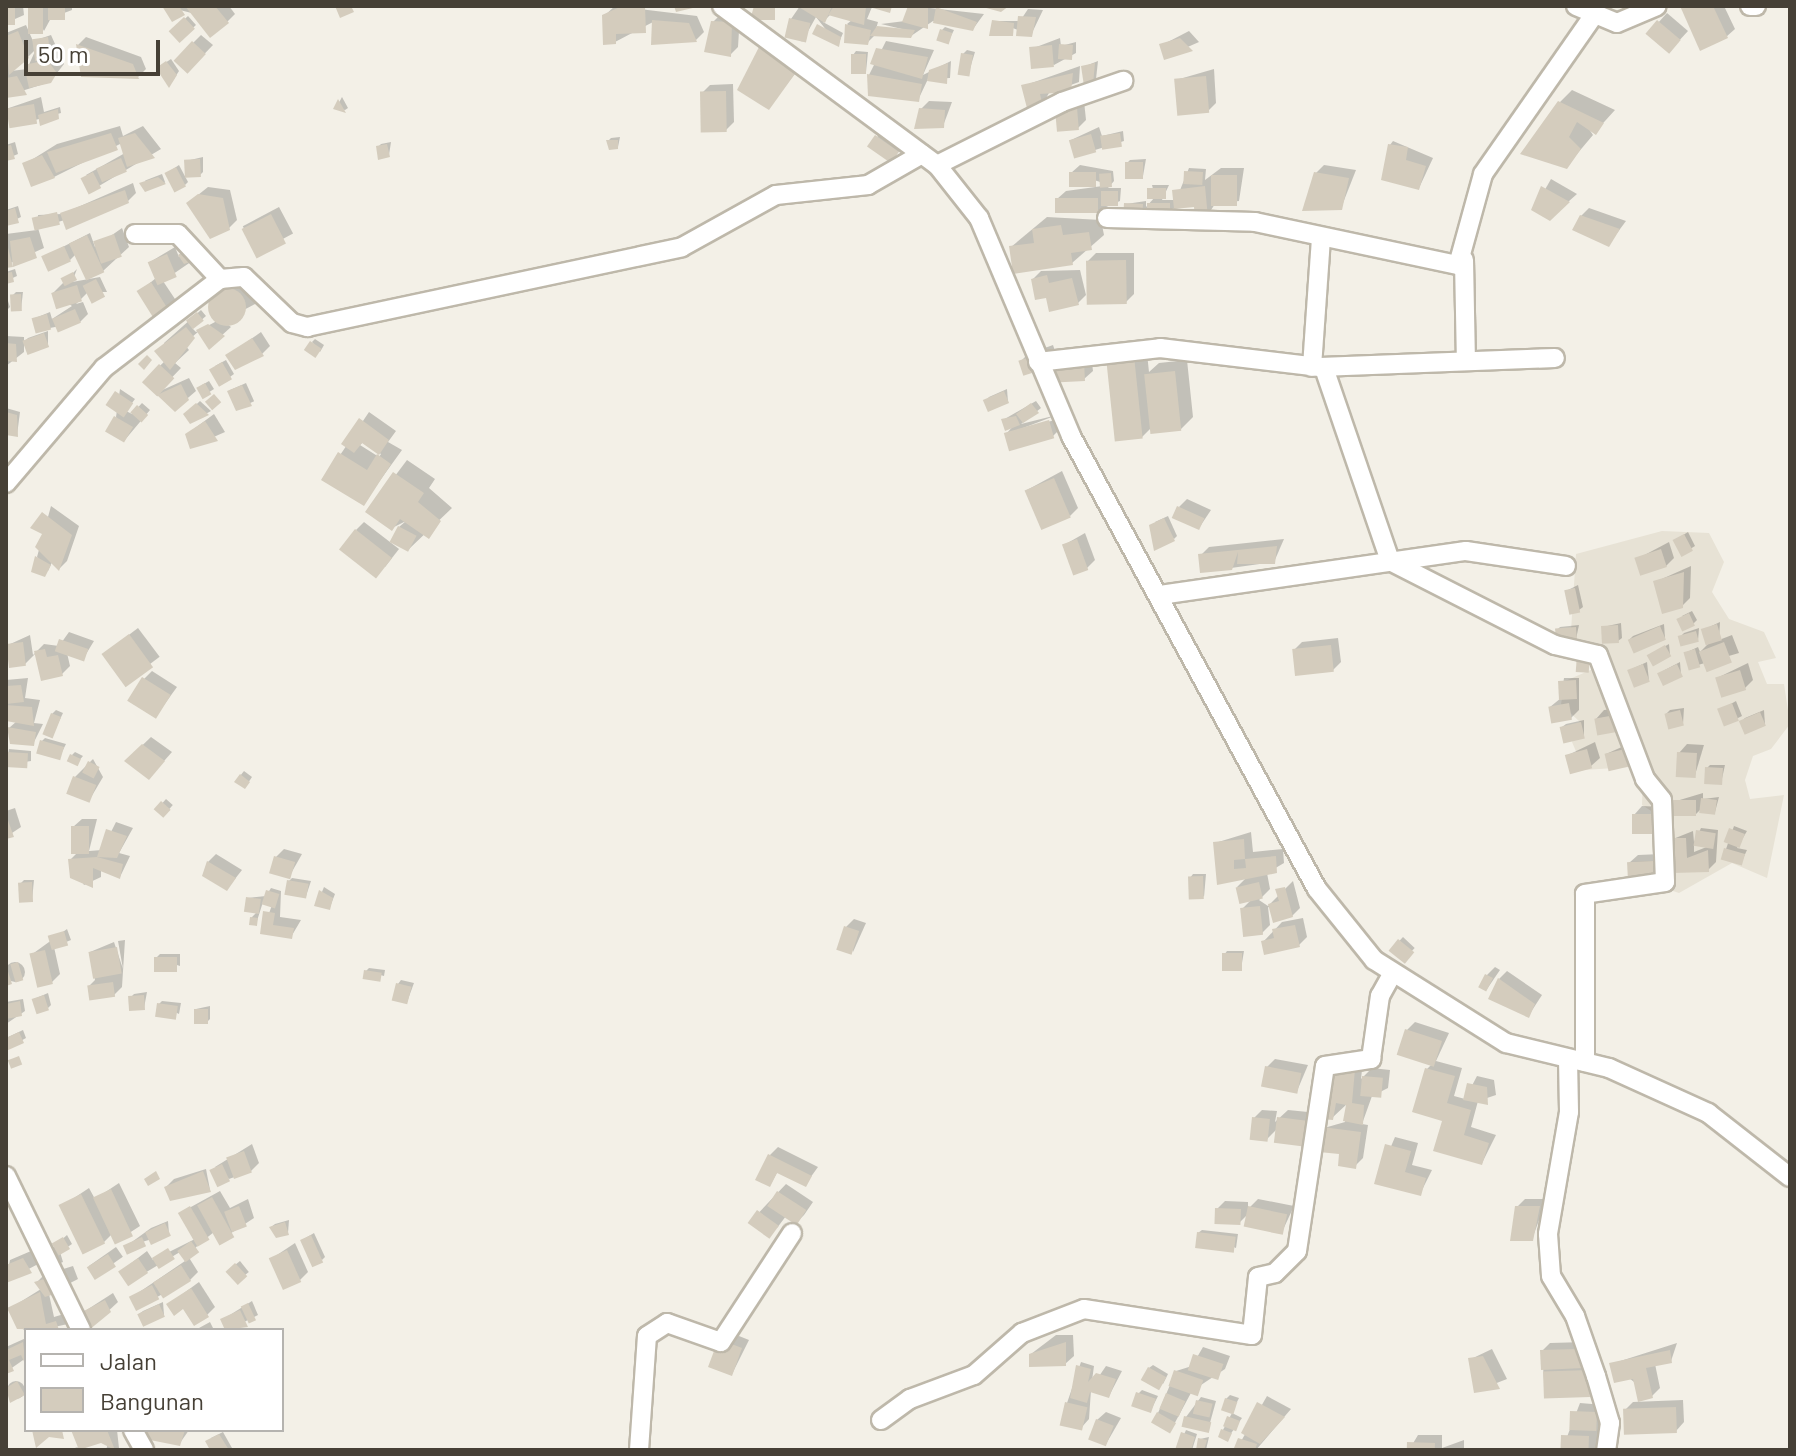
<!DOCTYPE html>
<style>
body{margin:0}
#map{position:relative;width:1796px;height:1456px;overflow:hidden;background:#f3f0e7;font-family:Barlow,sans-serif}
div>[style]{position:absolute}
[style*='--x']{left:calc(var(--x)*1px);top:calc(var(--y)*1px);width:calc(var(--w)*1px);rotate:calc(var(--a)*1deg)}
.residential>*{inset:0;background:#e7e2d5}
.shadow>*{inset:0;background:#0003;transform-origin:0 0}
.round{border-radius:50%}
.building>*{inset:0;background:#d4ccbd;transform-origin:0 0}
.roads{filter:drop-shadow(2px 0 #beb8aa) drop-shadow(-2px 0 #beb8aa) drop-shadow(0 2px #beb8aa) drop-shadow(0 -2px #beb8aa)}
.minor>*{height:18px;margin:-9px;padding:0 9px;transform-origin:9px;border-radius:9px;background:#fff}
span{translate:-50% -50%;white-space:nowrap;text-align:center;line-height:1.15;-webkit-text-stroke:7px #fff;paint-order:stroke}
.frame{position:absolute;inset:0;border:8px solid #464036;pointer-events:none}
.legend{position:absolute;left:24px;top:1328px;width:260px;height:104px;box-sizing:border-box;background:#fff;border:2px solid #b5b3af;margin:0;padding:10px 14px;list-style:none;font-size:24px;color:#464036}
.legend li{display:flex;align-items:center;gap:16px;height:40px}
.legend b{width:40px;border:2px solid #b5b3af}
.scale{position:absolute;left:24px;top:40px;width:136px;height:36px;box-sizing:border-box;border:4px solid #464036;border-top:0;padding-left:10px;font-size:24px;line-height:28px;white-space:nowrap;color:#464036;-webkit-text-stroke:6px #fff;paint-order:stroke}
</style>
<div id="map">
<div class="residential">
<div style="clip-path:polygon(1662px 531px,1709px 533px,1724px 562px,1712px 592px,1729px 619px,1764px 632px,1776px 658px,1758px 662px,1767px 684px,1784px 684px,1790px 724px,1771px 749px,1753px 756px,1745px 780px,1750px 799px,1784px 795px,1767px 878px,1732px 863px,1679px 893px,1661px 887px,1627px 862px,1653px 861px,1666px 840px,1665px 820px,1642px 805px,1643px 775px,1629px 767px,1584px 770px,1572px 742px,1581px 723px,1561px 704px,1565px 681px,1600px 666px,1570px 646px,1576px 554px)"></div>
</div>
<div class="shadow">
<div style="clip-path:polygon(6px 6px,23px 6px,24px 15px,6px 23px)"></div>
<div style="clip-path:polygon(30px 6px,72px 6px,72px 10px,51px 18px,44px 31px)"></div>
<div style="clip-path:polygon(164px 6px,229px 6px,235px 14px,227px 22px)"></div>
<div style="clip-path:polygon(615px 6px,697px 16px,704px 32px,696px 40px,653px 22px,615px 42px,604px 16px)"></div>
<div style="clip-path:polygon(800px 6px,893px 6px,872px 7px,867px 19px,878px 22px,876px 29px,906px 30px,881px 24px,905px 21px,912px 6px,984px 14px,973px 29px,933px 21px,911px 36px,875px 35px,867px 43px,847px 24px,852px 20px,831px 14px,823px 22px,843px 33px,838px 45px,816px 17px,802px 42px,791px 19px)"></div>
<div style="clip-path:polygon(1682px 6px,1724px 6px,1735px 29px,1726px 37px)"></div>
<div style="clip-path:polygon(1028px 9px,1043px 10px,1031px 35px,994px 21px,1020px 21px)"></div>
<div style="clip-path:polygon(1667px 13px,1688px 31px,1677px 43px,1648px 34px)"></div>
<div style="clip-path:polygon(721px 14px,740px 15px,738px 47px,730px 55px,713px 22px)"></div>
<div style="left:188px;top:16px;width:12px;height:23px;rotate:48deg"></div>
<div style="clip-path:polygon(evenodd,26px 25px,33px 41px,51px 35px,64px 64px,50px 82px,6px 96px,6px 33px,26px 25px,36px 49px,27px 69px,11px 71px,28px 57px,36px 49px)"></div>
<div style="clip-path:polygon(945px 27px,954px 30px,948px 42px,942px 30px)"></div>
<div style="clip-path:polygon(1189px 31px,1199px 42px,1165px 57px,1162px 45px)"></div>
<div style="clip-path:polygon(201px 35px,213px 45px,188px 71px,193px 43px)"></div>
<div style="clip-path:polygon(773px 36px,808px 57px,769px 107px,760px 48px)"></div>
<div style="clip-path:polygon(86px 37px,141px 57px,146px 69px,138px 77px,83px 75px,78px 45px)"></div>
<div style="clip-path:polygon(1060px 38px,1061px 46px,1076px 42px,1076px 53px,1054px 65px,1031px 49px)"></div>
<div style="clip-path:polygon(886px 41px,934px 50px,923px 75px,951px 61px,950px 78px,928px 79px,918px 100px,869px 75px)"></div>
<div style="clip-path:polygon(967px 50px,975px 52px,968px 75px,963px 54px)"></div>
<div style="clip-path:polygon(856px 51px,868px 52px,866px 72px,853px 55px)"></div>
<div style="clip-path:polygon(171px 59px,179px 71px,172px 82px,162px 65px)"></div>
<div style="clip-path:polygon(1098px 61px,1096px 79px,1092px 83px,1083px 67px)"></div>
<div style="clip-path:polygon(1080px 66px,1079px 82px,1049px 93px,1042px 105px,1023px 86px)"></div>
<div style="clip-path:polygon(1214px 69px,1216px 103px,1208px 111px,1176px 80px)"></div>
<div style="clip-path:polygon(733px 84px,734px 122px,726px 130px,702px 93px,710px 85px)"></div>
<div style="clip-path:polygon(1572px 90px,1615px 110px,1595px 132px,1587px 126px,1593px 135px,1566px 167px,1559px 103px)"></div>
<div style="clip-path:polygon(41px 97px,44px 112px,60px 107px,61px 113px,13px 126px,6px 109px)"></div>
<div style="clip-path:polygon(342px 97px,348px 108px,345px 110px,336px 108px)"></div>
<div style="clip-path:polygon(929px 101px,952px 102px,943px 126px,921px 109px)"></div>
<div style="clip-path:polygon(1084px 101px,1086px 120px,1078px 128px,1057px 111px)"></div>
<div style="clip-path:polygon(120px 126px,123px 136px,143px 126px,161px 149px,99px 186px,86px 175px,125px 153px,122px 143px,54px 177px,25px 164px,57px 144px)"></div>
<div style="clip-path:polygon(1099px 127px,1102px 136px,1123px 131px,1124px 141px,1095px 150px,1071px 140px)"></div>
<div style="clip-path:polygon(885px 129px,906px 143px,891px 161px,877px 137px)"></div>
<div style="clip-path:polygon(620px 137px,618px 147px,608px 141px,611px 138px)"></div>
<div style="clip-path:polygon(1393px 141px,1433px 158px,1419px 188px,1390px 145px)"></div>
<div style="clip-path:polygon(15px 142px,18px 154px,6px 159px,6px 145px)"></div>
<div style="clip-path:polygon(391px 142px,389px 155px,378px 147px,381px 144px)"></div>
<div style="clip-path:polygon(203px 157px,203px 172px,200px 175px,186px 161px)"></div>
<div style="clip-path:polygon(1146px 159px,1143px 176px,1127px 163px,1130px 160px)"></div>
<div style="clip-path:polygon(179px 165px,188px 182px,185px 185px,167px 173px)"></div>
<div style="clip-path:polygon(1080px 165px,1113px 171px,1114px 181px,1108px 188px,1121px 188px,1120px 201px,1097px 211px,1057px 199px,1066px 191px,1110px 185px,1071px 173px)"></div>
<div style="clip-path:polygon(1324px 165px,1356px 170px,1341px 208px,1316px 173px)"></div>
<div style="clip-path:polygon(1189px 168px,1206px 169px,1205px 180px,1221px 168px,1244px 168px,1239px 201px,1215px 204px,1207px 216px,1196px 205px,1142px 214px,1126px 204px,1146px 201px,1146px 207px,1155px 197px,1152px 185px,1169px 185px,1162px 200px,1176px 200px)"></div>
<div style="left:162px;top:174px;width:9px;height:18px;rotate:69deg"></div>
<div style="clip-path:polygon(1551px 179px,1577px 194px,1550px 218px,1534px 209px)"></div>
<div style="clip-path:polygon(133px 183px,136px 193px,128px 201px,38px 228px,44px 248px,6px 265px,6px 234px,37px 230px,38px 215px,62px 214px)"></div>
<div style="clip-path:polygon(208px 187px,230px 190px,237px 220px,229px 228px,188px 203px)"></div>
<div style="clip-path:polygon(18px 206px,21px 217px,6px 224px,6px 210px)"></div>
<div style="left:279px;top:207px;width:30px;height:41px;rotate:62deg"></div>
<div style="clip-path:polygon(1589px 208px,1626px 221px,1609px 244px,1581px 216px)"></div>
<div style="clip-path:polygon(1047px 217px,1101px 220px,1104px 235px,1072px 263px,1011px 247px)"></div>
<div style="clip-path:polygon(122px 228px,129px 247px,103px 271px,76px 254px,70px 260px,43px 257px,90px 233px,95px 247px)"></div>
<div style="clip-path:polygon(175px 247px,179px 257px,198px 257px,163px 281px,177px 302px,169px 310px,140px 291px,156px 278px,150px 262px)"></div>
<div style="clip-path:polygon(1096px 253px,1134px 253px,1134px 294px,1126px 302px,1088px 261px)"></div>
<div style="clip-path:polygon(15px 269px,17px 276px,6px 281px,6px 272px)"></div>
<div style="clip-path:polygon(77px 269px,72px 282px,100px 277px,107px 292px,88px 292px,76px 304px,83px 302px,88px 314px,80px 322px,50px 328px,33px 319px,50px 312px,52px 319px,72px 306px,53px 293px)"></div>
<div style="clip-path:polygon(1080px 270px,1086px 295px,1078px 303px,1047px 295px,1033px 279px,1041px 271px)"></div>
<div style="clip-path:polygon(244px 279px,257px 303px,223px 321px,231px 327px,209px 347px,199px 331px,184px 344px,189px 350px,175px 363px,181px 368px,158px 392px,189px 378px,196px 391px,175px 409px,144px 381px,165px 361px,164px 343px,201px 310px,206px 316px,192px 328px,196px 332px,215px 322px,209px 301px)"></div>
<div style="clip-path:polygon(16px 292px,23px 292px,21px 309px,12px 296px)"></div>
<div style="clip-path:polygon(6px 295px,10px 307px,6px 311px)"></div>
<div style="clip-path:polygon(48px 331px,48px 345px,24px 342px,28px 338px)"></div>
<div style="clip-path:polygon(261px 332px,270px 346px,262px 354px,227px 356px)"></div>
<div style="clip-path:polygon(6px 336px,24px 337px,24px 352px,6px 366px)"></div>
<div style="clip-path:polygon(315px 339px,324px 345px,320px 352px,312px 342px)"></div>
<div style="clip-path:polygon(1146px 344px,1149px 372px,1159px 363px,1187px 360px,1193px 417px,1180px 430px,1152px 427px,1142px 437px,1108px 359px)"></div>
<div style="clip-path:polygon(1053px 345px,1057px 357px,1020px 362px,1028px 354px)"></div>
<div style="clip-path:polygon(1091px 355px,1093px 371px,1084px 379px,1056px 365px)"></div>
<div style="clip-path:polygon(226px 360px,234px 374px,220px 384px,215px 366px)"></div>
<div style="clip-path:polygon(209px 381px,214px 389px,203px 396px,202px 385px)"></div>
<div style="left:246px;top:383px;width:20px;height:18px;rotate:66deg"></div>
<div style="clip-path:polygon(120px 389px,135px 399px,126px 411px,132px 414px,142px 403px,150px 410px,124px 441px,116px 417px)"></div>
<div style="clip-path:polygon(1007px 389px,1008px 402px,986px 401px,989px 397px)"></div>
<div style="clip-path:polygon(200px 401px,211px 411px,191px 422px,186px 414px)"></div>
<div style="clip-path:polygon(1036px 401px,1041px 408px,1021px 424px,1057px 415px,1013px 432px,1058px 419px,1061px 428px,1053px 436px,1007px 433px,1015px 424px,1003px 420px)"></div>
<div style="clip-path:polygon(6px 408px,20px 412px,17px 435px,6px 433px)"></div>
<div style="clip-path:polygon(evenodd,369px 412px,396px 431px,388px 442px,402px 450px,363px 504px,324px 479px,369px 412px,363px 442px,381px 454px,379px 457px,360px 445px,363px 442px)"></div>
<div style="clip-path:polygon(214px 414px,225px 432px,191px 447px,187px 434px)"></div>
<div style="clip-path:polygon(407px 460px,435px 479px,429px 488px,452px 508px,409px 549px,399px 527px,406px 521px,392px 528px,368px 512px)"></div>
<div style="clip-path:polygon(1062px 471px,1078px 508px,1070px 516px,1027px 490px)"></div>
<div style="clip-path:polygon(1187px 499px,1211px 510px,1199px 528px,1179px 507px)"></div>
<div style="clip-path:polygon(51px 506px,79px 526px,67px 561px,59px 569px,52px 562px,48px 571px,37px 557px)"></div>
<div style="clip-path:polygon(1168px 516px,1177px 536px,1174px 539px,1155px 522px)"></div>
<div style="clip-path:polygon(364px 522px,399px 549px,385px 567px,356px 530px)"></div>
<div style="clip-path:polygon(1688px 532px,1695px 546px,1682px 554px,1675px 540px)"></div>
<div style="clip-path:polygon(1085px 533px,1095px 560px,1087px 568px,1064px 545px)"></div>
<div style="clip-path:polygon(1284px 539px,1274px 562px,1231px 568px,1201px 555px,1209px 547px)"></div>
<div style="clip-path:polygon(1669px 542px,1674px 558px,1666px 566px,1637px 559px)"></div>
<div style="clip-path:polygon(1691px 566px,1690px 598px,1682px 606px,1655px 582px)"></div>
<div style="clip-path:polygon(1578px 585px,1583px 607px,1579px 610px,1566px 591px)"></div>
<div style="clip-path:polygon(1692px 611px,1697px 620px,1693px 624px,1682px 616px)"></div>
<div style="clip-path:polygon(1720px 622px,1719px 640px,1732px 635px,1739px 653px,1698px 665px,1685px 653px,1698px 647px,1700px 652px,1708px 644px,1703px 630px)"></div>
<div style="clip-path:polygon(1621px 623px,1622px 638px,1618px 641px,1603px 627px)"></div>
<div style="clip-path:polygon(1664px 624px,1665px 638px,1629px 640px,1633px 636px)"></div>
<div style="clip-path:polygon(1579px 625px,1576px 639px,1557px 630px,1560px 627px)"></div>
<div style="left:138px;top:628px;width:36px;height:44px;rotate:53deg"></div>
<div style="clip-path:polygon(1699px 628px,1698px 641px,1681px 636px,1684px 633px)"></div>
<div style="clip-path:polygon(69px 632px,94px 641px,83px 659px,67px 653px,70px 666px,62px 674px,36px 653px,25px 664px,8px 645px,30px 635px,33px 655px,44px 644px,59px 646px)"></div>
<div style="clip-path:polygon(1338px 638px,1341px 662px,1333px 670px,1294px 650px,1302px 642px)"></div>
<div style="clip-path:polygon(1669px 644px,1670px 655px,1653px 653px)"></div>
<div style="clip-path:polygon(1647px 662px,1649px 681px,1630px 671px,1634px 668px)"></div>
<div style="clip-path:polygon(1680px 662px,1681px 675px,1660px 674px,1663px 671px)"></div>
<div style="clip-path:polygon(1748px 663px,1753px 680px,1745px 688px,1717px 678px)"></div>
<div style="clip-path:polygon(152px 671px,177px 687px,156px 716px,144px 679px)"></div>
<div style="clip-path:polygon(28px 678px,25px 698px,40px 700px,34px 723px,43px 724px,33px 744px,9px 728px,17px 721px,6px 718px,6px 680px)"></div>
<div style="clip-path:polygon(1564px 678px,1579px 678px,1579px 710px,1571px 718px,1550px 707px,1561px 698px)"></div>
<div style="clip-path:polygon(1736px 701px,1742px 716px,1726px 724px,1720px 710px)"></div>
<div style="clip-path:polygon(1623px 708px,1625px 722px,1596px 719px,1604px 710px)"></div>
<div style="clip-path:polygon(1684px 708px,1683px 724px,1666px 714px,1670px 710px)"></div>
<div style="clip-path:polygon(56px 710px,63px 713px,52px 736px,52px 714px)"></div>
<div style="clip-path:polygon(1764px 710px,1765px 725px,1742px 721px,1745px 718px)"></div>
<div style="clip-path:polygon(1584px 720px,1584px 737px,1562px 727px,1566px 724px)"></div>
<div style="clip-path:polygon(151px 737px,172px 752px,157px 769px,127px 760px)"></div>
<div style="clip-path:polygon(45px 738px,66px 744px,59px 758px,42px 741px)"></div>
<div style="clip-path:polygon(1595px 742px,1600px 758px,1591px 766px,1568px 755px)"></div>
<div style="clip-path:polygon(1633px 742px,1636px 757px,1628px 765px,1606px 754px)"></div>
<div style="clip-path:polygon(1687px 744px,1704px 745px,1695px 775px,1679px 753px)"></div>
<div style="clip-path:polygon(9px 749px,31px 751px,31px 761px,6px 765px)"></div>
<div style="clip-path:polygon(75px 752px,83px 756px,77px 763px,72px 755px)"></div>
<div style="clip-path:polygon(93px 759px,103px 777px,90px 799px,75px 777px)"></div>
<div style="clip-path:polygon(1710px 765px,1725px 765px,1721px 783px,1707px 768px)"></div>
<div style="clip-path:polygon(244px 771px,252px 777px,248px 783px,236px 781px)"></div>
<div style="clip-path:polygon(1703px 793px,1703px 799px,1719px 797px,1715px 812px,1702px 808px,1696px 814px,1673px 802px)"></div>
<div style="left:166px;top:799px;width:9px;height:13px;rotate:41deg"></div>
<div style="clip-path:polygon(1642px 806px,1663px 807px,1663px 824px,1634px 815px)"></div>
<div style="clip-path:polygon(15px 808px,21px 827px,6px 837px,6px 811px)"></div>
<div style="clip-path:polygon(82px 819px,97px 819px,89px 851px,102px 850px,116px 822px,133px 828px,119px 853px,130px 856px,120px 877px,101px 869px,101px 877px,84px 885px,70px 860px,78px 852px,73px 827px)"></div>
<div style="clip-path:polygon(1734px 826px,1747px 831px,1737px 848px,1747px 850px,1741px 863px,1726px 849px)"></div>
<div style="clip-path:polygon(evenodd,1701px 828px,1718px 830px,1716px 862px,1708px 870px,1674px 871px,1673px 839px,1693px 831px,1694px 842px,1701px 828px,1694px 844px,1709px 846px,1694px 852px,1694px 844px)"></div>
<div style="clip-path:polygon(1251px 832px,1253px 852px,1283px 849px,1284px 863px,1267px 873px,1270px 889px,1259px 900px,1268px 906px,1293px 881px,1300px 908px,1292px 916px,1268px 907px,1270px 925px,1262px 933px,1242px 909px,1252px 899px,1237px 887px,1247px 877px,1219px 882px,1215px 843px)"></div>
<div style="clip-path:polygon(284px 849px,302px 854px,289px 877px,276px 857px)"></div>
<div style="clip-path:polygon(216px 854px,242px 870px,227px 889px,208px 862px)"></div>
<div style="clip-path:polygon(1661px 854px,1653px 877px,1629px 863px,1638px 855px)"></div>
<div style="clip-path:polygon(1193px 874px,1206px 874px,1204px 897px,1190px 878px)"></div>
<div style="clip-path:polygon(292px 878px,311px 881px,306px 896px,289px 881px)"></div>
<div style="clip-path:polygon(24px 880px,34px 880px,32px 900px,20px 884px)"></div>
<div style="clip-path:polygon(324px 887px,335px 894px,330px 907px,317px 904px)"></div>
<div style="clip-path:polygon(271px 888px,281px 891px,280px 917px,301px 920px,291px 937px,262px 933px,272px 905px,263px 902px,256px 924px,251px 918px,258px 911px,248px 898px,266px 896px)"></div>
<div style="clip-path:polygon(1303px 918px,1307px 937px,1299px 945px,1263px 942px,1282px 922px)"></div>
<div style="clip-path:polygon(854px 919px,866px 923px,853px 952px,846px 927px)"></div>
<div style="clip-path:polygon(67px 929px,71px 940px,54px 947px,60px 974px,52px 982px,31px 955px)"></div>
<div style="left:1403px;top:937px;width:16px;height:18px;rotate:43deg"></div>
<div style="clip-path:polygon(125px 940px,122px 987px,114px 995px,89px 986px,95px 980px,90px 952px,114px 942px,123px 969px,118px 941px)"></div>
<div style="clip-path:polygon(1227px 951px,1244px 951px,1241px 969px,1224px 955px)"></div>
<div style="clip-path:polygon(160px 954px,180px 954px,180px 966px,156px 958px)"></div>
<div class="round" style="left:5px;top:962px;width:20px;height:20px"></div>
<div style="clip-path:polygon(1495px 967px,1500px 970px,1487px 989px,1487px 975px)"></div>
<div style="clip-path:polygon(369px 968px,385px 970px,384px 976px,366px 971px)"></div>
<div style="clip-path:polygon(1507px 971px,1542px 995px,1529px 1015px,1499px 979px)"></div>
<div style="clip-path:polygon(401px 980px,414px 983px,407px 1002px,398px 984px)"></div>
<div style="clip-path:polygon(147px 992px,144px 1008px,131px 997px,134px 994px)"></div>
<div style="clip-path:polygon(48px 993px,51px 1005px,48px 1008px,34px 999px)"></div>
<div style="clip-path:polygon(23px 999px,25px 1011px,6px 1024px,6px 1002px)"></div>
<div style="clip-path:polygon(162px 1001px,181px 1003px,179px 1014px,159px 1004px)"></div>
<div style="clip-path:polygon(210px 1006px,210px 1019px,206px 1023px,196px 1009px)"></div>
<div style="clip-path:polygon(1415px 1022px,1449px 1033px,1436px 1061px,1462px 1068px,1454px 1096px,1465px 1099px,1477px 1076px,1494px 1080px,1496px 1095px,1478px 1101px,1471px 1127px,1496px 1135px,1482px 1163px,1445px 1119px,1427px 1069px,1433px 1063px,1407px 1030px)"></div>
<div style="clip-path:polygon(23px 1030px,26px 1038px,6px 1049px,6px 1038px)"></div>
<div style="clip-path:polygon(1275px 1059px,1308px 1065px,1297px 1091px,1267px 1067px)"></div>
<div style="clip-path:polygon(1363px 1061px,1361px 1079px,1372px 1068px,1390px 1070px,1388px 1088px,1372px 1096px,1362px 1124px,1368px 1125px,1363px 1158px,1355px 1166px,1324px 1128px,1345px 1122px,1348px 1103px,1332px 1118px,1333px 1066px)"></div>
<div style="clip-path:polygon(1262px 1110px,1277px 1111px,1275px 1122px,1288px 1110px,1318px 1113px,1315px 1137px,1278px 1128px,1266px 1140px,1254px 1118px)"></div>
<div style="clip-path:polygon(1395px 1137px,1418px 1143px,1412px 1165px,1432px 1170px,1420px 1194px,1376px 1182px)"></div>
<div style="clip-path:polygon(252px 1144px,259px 1163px,251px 1171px,229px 1179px,215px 1167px)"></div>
<div style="clip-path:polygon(778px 1147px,818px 1167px,805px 1185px,778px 1171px,770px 1185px,770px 1155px)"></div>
<div style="clip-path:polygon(206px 1169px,210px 1190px,166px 1187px,174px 1179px)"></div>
<div style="clip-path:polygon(119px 1183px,140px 1226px,117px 1241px,113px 1233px,104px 1242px,62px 1206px,89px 1188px,95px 1199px)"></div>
<div style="clip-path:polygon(786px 1184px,813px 1202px,804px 1215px,796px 1223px,786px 1216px,777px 1228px,750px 1222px)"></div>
<div style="clip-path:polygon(220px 1191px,230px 1208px,248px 1199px,254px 1218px,219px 1241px,214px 1232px,199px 1244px,188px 1256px,198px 1272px,190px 1280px,157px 1297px,132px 1297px,185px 1261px,180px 1252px,128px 1283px,121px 1271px,147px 1251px,153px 1260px,195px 1239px,180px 1213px)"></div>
<div style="clip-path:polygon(1258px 1199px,1294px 1206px,1282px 1232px,1248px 1214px,1239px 1223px,1217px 1209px,1225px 1201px,1248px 1202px,1248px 1209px)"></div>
<div style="clip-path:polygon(1525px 1199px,1547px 1199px,1532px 1239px,1517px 1207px)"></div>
<div style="clip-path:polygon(289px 1220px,288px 1233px,271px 1227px,275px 1224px)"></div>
<div style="clip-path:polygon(168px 1221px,169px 1234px,125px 1247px,151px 1228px)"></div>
<div style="clip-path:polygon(1202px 1230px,1238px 1234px,1236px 1248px,1198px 1233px)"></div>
<div style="clip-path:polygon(314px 1233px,325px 1257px,322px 1260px,302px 1240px)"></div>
<div style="clip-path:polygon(67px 1235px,72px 1244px,60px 1252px,63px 1262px,43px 1270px,40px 1263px,6px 1281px,10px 1260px,31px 1251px,38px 1261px)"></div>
<div style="clip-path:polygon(295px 1243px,308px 1272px,300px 1280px,271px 1259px)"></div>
<div style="left:116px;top:1247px;width:12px;height:33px;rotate:55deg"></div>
<div style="left:240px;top:1261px;width:14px;height:16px;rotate:51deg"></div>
<div style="clip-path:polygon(73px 1266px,78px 1279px,49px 1294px,54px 1317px,64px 1314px,68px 1324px,26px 1333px,9px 1309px,41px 1289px,37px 1282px,44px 1275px)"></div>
<div style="clip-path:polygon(199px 1282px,215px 1307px,207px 1315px,169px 1304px)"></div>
<div style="clip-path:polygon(113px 1293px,118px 1302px,90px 1328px,82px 1313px)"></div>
<div style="clip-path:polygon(252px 1301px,258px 1315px,228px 1330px,222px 1320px)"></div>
<div style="clip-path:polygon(163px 1302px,164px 1315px,139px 1314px,143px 1311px)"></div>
<div style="clip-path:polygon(210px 1322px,214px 1330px,197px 1330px,199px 1328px)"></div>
<div style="clip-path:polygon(1056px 1335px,1073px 1335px,1074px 1356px,1065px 1364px,1031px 1354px)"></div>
<div style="clip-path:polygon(739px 1336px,749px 1340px,732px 1374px,724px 1343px)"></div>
<div style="clip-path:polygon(26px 1338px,26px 1358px,6px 1372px,6px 1347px)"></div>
<div style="clip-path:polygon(1585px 1342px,1597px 1387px,1589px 1395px,1545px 1396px,1542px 1351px,1550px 1343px)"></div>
<div style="clip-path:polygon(1677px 1343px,1671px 1361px,1655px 1364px,1660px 1388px,1652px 1396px,1611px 1364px)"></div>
<div style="clip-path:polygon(1203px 1347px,1230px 1356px,1225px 1369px,1192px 1391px,1171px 1430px,1158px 1413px,1176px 1371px,1192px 1366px)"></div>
<div style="clip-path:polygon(1492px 1349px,1507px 1379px,1476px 1391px,1471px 1359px)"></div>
<div style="clip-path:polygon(1081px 1362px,1094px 1366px,1091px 1388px,1106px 1366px,1122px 1371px,1109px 1396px,1091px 1390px,1089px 1419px,1081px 1428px,1067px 1403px)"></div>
<div style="clip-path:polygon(1153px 1365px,1168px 1374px,1163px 1384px,1149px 1368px)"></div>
<div class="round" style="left:7px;top:1381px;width:18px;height:18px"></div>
<div style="clip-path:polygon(1142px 1390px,1158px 1396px,1151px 1410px,1138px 1394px)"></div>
<div style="clip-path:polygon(1230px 1395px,1239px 1398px,1232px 1412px,1226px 1399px)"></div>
<div style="clip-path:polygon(1267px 1396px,1291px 1409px,1256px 1450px,1236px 1450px)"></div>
<div style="clip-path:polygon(1201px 1397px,1216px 1401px,1208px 1430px,1186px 1417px)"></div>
<div style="clip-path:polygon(1683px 1400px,1684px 1422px,1676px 1431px,1625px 1410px,1633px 1402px)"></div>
<div style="clip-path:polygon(1580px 1403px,1604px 1405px,1595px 1450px,1562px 1450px)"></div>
<div style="clip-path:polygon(1106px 1412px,1121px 1418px,1106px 1444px,1097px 1420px)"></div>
<div style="clip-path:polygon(1232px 1413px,1242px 1418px,1227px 1439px,1223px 1430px)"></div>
<div style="clip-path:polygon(73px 1430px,117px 1430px,119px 1448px,106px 1450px,110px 1437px,70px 1450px,80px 1446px)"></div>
<div style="clip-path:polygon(149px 1430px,189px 1430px,180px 1443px)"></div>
<div style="clip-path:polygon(1186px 1430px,1197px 1434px,1192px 1450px,1177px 1450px)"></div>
<div style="clip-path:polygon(223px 1432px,232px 1448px,213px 1450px,211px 1438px)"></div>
<div style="clip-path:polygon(1418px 1435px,1442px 1435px,1442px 1448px,1464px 1440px,1464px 1450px,1409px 1450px)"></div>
<div style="clip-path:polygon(1209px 1437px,1206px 1450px,1198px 1450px,1200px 1439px)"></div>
</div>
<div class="building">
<div style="left:6px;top:6px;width:9px;height:19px"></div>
<div style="left:28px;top:6px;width:15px;height:28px"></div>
<div style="left:48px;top:6px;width:17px;height:14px"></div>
<div style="clip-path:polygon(162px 6px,179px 6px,185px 15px,172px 22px)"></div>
<div style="clip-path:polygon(185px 6px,215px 6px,229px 23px,210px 38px)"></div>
<div style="clip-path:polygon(335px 6px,351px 6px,354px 12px,340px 18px)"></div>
<div style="clip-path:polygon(622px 6px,645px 6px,646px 33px,616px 34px,616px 44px,603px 45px,602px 15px)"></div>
<div style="clip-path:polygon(674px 6px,697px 6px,697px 7px,676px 12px)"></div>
<div style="clip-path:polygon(754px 6px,775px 6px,775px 20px,750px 20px)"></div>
<div style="clip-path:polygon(797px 6px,832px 6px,825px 23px)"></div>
<div style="clip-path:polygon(834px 6px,866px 7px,864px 25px,828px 15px)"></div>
<div style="clip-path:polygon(866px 6px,892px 6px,890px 13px)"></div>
<div style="clip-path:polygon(908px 6px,928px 6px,928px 29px,902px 22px)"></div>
<div style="clip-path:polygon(979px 6px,1009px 6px,1001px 12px)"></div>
<div style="clip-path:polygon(1680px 6px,1713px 6px,1728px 38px,1700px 51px)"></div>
<div style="clip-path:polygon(936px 7px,977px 22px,973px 31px,933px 23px)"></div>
<div style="clip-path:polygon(1018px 16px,1036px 17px,1032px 37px,1016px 36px)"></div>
<div style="left:184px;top:17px;width:16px;height:21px;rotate:47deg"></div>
<div style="left:789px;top:18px;width:22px;height:20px;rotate:13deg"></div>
<div style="clip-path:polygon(652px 20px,689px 23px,697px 42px,651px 45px)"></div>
<div style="clip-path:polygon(992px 20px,1014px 23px,1013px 36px,989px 36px)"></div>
<div style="left:1657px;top:20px;width:31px;height:18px;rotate:40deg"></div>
<div style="clip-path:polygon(711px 21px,732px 22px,731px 57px,704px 52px)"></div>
<div style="clip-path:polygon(817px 24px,841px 37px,839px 47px,812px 34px)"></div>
<div style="clip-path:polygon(845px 24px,871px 30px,870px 36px,877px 26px,915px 30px,911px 38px,870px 36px,868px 45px,844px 43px)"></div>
<div style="left:940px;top:29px;width:13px;height:12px;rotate:18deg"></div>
<div style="clip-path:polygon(18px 31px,29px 58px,9px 75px,6px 36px)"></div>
<div style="left:48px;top:37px;width:22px;height:16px;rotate:82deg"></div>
<div style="clip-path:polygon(1180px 38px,1193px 51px,1164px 60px,1159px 44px)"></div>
<div style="left:192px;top:41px;width:19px;height:27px;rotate:43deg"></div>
<div style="clip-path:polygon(76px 44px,133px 64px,139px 79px,81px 77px)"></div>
<div style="left:1059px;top:44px;width:14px;height:15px;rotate:4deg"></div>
<div style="left:1052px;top:45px;width:22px;height:23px;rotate:85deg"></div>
<div style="clip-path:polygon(759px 47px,797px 71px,769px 110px,737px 90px)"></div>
<div style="clip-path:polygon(876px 48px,928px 57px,922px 79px,870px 64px)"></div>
<div style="left:961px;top:53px;width:12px;height:22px;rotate:9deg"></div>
<div style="left:851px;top:54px;width:15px;height:20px"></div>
<div style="clip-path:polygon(47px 60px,57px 73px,51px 83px,29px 88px,24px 65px)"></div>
<div style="clip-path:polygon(166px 61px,177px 75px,169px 88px,156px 68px)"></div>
<div style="clip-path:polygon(948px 63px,947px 84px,927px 81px,929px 70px)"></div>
<div style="clip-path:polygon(1095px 63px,1093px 84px,1084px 86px,1081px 66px)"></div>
<div style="clip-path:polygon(1073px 73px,1071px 92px,1040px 94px,1043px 107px,1028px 112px,1021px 85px)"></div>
<div style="clip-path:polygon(867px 74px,922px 84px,919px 102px,868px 96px)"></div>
<div style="clip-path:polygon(17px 76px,27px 95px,6px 98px,6px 78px)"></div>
<div style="left:1206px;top:76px;width:37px;height:32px;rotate:85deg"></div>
<div style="left:726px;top:91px;width:41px;height:26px;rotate:89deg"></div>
<div style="clip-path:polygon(338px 99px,346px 113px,333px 109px)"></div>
<div style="clip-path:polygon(1558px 101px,1604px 123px,1596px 135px,1577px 122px,1569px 137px,1581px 149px,1567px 169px,1520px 154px)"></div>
<div style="left:34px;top:104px;width:20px;height:28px;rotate:81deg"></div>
<div style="clip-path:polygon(919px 108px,945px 110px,944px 128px,914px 129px)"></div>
<div style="left:1077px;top:108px;width:22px;height:22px;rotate:85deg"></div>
<div style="clip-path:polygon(58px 109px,59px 119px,40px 126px,38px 115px)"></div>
<div style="clip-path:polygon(111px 133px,118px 150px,56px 173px,47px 152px)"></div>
<div style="clip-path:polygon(135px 133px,155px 158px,127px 167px,118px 138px)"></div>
<div style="left:1120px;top:133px;width:14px;height:20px;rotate:82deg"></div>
<div style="left:1091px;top:134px;width:19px;height:23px;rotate:74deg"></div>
<div style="left:875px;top:135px;width:29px;height:14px;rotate:35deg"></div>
<div style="clip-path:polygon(606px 140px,618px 140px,618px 149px,609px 150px)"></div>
<div style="clip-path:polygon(387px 144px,390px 157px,378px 160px,376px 146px)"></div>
<div style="clip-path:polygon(1388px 144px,1408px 147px,1406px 160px,1426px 166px,1419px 190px,1381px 180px)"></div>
<div style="clip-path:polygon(11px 145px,15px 159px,6px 161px,6px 146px)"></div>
<div style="clip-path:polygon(42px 155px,55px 178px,31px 187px,22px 163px)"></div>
<div style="left:121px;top:158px;width:15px;height:27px;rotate:67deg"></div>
<div style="left:200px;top:159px;width:18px;height:16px;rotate:87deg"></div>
<div style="left:1125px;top:162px;width:18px;height:17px"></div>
<div style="left:176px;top:167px;width:22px;height:13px;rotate:63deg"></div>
<div style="left:1184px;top:171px;width:19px;height:13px;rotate:3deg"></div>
<div style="left:93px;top:172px;width:18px;height:14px;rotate:63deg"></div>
<div style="left:1096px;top:172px;width:15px;height:27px;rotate:90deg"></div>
<div style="clip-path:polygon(1314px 172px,1349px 178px,1342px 210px,1302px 211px)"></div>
<div style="left:1111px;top:173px;width:14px;height:12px;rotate:86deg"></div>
<div style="left:1211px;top:175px;width:26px;height:31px"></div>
<div style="clip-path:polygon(158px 177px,166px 184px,145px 192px,139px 183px)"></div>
<div style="clip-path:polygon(1205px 186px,1208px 218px,1195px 219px,1194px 207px,1174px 209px,1172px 190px)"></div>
<div style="clip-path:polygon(1541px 186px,1570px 202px,1550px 221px,1531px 210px)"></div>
<div style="left:1147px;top:188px;width:19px;height:11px"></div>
<div style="clip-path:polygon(125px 190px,129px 203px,66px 230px,60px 213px)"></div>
<div style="left:1101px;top:191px;width:17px;height:15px"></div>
<div style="clip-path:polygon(198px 194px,223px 198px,230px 230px,210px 239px,186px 203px)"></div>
<div style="left:1098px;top:198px;width:15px;height:43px;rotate:90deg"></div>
<div style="left:1124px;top:203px;width:19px;height:13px;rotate:3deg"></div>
<div style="left:1147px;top:203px;width:23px;height:14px"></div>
<div style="clip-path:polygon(15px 208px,19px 223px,6px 226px,6px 211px)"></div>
<div style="left:57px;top:212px;width:13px;height:26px;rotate:77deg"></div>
<div style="left:271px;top:214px;width:33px;height:33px;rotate:63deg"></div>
<div style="clip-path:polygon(1580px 215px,1620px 229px,1609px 247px,1572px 230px)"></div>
<div style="clip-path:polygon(1061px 225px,1063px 235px,1089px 232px,1092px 250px,1071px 253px,1073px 265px,1013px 274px,1009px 246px,1034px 243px,1032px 229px)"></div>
<div style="left:114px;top:234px;width:24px;height:22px;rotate:71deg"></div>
<div style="left:87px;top:235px;width:41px;height:20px;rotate:65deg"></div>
<div style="clip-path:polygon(30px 237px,37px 258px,13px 267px,10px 241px)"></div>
<div style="clip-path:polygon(7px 244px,13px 267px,6px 268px,6px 245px)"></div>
<div style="left:64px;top:246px;width:17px;height:25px;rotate:66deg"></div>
<div style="clip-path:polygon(190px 247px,199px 259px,184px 264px,178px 255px)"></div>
<div style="left:167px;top:254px;width:25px;height:21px;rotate:67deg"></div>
<div style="left:1126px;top:260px;width:44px;height:40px;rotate:89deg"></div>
<div style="clip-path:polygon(12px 272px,14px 282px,6px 284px,6px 273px)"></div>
<div style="left:73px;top:272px;width:9px;height:14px;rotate:63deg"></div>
<div style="clip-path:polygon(1047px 275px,1049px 283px,1072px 278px,1079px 305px,1049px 312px,1046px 298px,1035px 300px,1031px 279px)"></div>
<div style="left:96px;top:279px;width:20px;height:15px;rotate:63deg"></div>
<div style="left:151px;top:282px;width:36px;height:17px;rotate:58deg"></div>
<div style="left:77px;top:285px;width:17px;height:27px;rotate:73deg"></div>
<div class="round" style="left:208px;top:288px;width:38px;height:38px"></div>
<div style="left:21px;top:294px;width:17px;height:11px;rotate:87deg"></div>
<div style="left:75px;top:309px;width:15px;height:25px;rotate:67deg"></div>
<div style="left:197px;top:312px;width:11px;height:14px;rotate:52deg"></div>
<div style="left:47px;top:314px;width:16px;height:16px;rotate:75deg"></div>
<div style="clip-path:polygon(208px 324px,225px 336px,209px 350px,196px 330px)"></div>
<div style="clip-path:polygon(186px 327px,195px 338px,170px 370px,154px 351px)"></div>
<div style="left:44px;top:333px;width:15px;height:23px;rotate:70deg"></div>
<div style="clip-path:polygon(252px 338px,264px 356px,235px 370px,225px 355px)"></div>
<div style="left:310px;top:341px;width:14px;height:11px;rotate:34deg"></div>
<div style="clip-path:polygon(6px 343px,16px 344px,17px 362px,6px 361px)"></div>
<div style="left:1045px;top:352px;width:16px;height:28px;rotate:72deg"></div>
<div style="clip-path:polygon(147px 355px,152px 360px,144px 370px,138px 364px)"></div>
<div style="left:1134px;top:356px;width:83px;height:28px;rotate:84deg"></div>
<div style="left:222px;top:362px;width:20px;height:15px;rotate:60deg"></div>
<div style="left:1084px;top:362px;width:19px;height:30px;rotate:87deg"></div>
<div style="left:159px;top:364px;width:21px;height:25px;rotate:43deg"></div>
<div style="left:1175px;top:371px;width:60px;height:31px;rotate:84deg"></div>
<div style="left:205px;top:383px;width:13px;height:10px;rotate:61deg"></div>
<div style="clip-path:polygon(181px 384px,189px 400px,175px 412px,157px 395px)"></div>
<div style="clip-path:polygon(242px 385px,252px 406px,236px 411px,227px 391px)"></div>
<div style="left:115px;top:391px;width:22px;height:17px;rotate:34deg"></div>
<div style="left:1004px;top:391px;width:13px;height:23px;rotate:67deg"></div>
<div style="left:214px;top:394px;width:11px;height:12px;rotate:49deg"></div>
<div style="clip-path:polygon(196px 403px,209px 415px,190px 424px,183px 414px)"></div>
<div style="clip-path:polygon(1031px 403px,1039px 413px,1023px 423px,1016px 414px)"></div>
<div style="left:137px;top:405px;width:15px;height:10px;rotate:42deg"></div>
<div style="clip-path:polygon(6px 412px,17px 415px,18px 437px,6px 435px)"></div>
<div style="left:114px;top:416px;width:22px;height:18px;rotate:30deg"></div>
<div style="clip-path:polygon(1016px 416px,1020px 425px,1005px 431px,1001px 419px)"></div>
<div style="clip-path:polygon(359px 418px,389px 440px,379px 455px,362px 443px,354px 453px,341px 444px)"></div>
<div style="left:1049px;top:420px;width:19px;height:47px;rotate:74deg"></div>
<div style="clip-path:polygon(205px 421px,218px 441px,190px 449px,185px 434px)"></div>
<div style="clip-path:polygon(338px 452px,367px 470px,377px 454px,391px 464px,364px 506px,321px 480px)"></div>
<div style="clip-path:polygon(393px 472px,424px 493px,418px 502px,441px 521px,429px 539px,400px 519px,392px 531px,365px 512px)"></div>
<div style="left:1054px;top:478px;width:43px;height:32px;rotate:67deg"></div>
<div style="left:1177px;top:506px;width:30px;height:13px;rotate:24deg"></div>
<div style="clip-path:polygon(42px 512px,72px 535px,59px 571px,35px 547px,42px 534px,30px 528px)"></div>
<div style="clip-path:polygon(1164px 518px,1175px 541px,1154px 551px,1149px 525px)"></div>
<div style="left:398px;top:526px;width:21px;height:18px;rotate:28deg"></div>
<div style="left:355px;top:529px;width:47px;height:26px;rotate:38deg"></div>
<div style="left:1684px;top:534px;width:19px;height:13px;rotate:62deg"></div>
<div style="left:1077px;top:539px;width:33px;height:16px;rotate:70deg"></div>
<div style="clip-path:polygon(1277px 546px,1275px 564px,1237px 564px,1238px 552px,1232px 570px,1200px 573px,1198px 554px)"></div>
<div style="left:1661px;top:549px;width:19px;height:28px;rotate:72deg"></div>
<div style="clip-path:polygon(35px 556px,51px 565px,45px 577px,31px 572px)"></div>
<div style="clip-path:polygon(1684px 572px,1683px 608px,1662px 614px,1653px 581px)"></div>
<div style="left:1575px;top:588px;width:25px;height:11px;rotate:78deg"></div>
<div style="left:1689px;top:613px;width:14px;height:14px;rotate:65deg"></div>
<div style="left:1717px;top:624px;width:17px;height:17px;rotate:73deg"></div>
<div style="left:1618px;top:625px;width:18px;height:17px;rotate:87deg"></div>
<div style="left:1660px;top:626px;width:15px;height:35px;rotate:67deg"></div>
<div style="left:1576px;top:627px;width:14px;height:21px;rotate:86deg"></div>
<div style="left:1696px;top:631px;width:11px;height:19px;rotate:75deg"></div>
<div style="left:129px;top:634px;width:41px;height:34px;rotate:54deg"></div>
<div style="left:59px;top:639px;width:31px;height:13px;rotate:19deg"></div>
<div style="left:23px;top:642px;width:24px;height:17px;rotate:83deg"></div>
<div style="left:1724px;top:642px;width:22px;height:27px;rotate:69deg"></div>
<div style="left:1331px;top:645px;width:27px;height:39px;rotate:84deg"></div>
<div style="left:1665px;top:645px;width:13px;height:21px;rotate:61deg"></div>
<div style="clip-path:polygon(45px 649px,47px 657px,58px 655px,63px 676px,41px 681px,34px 651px)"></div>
<div style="left:1695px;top:649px;width:19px;height:12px;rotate:74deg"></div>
<div style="left:1577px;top:654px;width:13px;height:18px;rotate:4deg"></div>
<div style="left:1643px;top:664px;width:19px;height:17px;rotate:69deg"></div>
<div style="left:1677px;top:664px;width:14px;height:22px;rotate:65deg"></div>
<div style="left:1740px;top:670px;width:21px;height:26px;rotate:73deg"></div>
<div style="left:142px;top:677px;width:34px;height:28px;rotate:32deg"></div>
<div style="left:1576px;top:680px;width:19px;height:18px;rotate:87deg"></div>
<div style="clip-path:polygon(21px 685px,24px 702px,6px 704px,6px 686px)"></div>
<div style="left:1569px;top:703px;width:17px;height:21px;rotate:80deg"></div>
<div style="left:1732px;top:703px;width:19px;height:16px;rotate:69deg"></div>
<div style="clip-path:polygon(6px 705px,32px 707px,34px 726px,6px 721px)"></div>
<div style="left:1680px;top:710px;width:16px;height:16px;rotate:76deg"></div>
<div style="left:1760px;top:712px;width:15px;height:23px;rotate:67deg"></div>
<div style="left:51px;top:713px;width:11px;height:23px;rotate:22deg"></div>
<div style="left:1615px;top:715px;width:17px;height:21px;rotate:80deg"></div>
<div style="left:1581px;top:722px;width:17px;height:22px;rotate:77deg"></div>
<div style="clip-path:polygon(7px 727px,36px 732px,34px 746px,10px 744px)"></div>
<div style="left:40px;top:740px;width:25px;height:14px;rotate:16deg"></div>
<div style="clip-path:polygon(142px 744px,165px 761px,149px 780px,124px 761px)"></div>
<div style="left:1587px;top:749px;width:20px;height:23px;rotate:75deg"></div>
<div style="left:1625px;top:749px;width:18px;height:21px;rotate:77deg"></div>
<div style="left:6px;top:752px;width:22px;height:15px;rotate:3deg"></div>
<div style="left:1677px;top:752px;width:20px;height:25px;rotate:3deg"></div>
<div style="left:70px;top:754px;width:12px;height:8px;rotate:24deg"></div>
<div style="left:88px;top:761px;width:13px;height:13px;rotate:27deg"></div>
<div style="left:1705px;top:767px;width:18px;height:17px;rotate:3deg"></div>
<div style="clip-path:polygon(240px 774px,250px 782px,245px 789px,234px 782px)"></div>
<div style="left:73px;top:776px;width:25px;height:19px;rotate:21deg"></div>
<div style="left:1701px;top:798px;width:16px;height:15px;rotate:7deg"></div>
<div style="left:1696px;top:800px;width:16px;height:25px;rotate:90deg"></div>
<div style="left:161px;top:801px;width:13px;height:11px;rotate:42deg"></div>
<div style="left:1632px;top:814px;width:24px;height:20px"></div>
<div style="clip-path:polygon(6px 815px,14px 837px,6px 839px)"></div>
<div style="left:71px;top:826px;width:18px;height:28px"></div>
<div style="left:1729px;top:828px;width:17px;height:15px;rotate:21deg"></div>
<div style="clip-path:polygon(106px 829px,127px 836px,117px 858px,97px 857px)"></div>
<div style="left:1696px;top:830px;width:20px;height:16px;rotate:9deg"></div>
<div style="clip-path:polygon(1671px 838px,1686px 838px,1687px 858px,1708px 850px,1709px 872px,1672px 873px)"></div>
<div style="clip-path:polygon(1244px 839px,1245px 859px,1234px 860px,1234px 869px,1246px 868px,1245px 859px,1276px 856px,1277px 873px,1217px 885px,1213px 842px)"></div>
<div style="left:1724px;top:848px;width:22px;height:12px;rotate:16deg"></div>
<div style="left:274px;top:856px;width:22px;height:18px;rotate:16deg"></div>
<div style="clip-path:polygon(97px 857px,123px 864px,120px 879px,93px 868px,93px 888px,70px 878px,68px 859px)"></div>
<div style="clip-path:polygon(207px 861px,236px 878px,227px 891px,202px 876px)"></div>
<div style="left:1653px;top:861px;width:18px;height:26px;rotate:87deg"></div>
<div style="left:1203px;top:876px;width:23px;height:15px;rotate:88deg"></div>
<div style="left:287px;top:880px;width:22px;height:15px;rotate:10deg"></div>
<div style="left:32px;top:882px;width:20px;height:14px;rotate:87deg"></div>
<div style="left:1259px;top:882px;width:17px;height:24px;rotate:77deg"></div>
<div style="clip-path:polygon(1285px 887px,1293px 917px,1273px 923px,1268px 904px,1279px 901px,1275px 889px)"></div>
<div style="left:266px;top:890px;width:14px;height:15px;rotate:17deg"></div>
<div style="clip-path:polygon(319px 890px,333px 898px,330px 910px,314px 906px)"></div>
<div style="left:246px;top:897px;width:15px;height:15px;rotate:8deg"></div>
<div style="left:1260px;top:906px;width:29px;height:20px;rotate:84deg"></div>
<div style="clip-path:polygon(263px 911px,275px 913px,273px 925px,294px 928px,292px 939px,260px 934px)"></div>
<div style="left:250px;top:917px;width:8px;height:8px;rotate:7deg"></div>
<div style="clip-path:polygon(1295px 925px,1300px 947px,1264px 955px,1261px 941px,1274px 938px,1272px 929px)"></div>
<div style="left:844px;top:926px;width:16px;height:25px;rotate:18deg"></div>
<div style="left:64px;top:931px;width:15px;height:17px;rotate:74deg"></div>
<div style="left:1398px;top:939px;width:21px;height:15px;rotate:39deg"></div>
<div style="left:117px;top:947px;width:27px;height:29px;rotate:80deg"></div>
<div style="left:45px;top:950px;width:35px;height:16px;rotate:77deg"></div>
<div style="left:1242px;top:953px;width:18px;height:20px;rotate:90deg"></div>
<div style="left:154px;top:957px;width:23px;height:15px"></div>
<div style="left:18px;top:962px;width:19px;height:8px;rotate:74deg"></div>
<div style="clip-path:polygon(6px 965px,12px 984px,6px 986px)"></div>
<div style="left:364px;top:970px;width:18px;height:9px;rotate:9deg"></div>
<div style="left:1485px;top:974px;width:9px;height:15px;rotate:27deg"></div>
<div style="clip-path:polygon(1498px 978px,1535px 1004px,1529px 1018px,1488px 999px)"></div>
<div style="left:113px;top:982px;width:15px;height:26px;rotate:82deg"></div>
<div style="left:396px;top:983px;width:16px;height:18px;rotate:14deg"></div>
<div style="left:44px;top:995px;width:16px;height:13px;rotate:72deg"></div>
<div style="left:144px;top:995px;width:15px;height:16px;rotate:86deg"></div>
<div style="clip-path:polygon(20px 1001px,22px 1016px,6px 1019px,6px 1004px)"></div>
<div style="left:157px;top:1003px;width:21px;height:14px;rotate:8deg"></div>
<div style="left:194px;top:1009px;width:14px;height:15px"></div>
<div style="left:1405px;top:1029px;width:39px;height:27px;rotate:18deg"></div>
<div style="clip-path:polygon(19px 1032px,24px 1043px,6px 1051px,6px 1038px)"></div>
<div style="left:19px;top:1056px;width:9px;height:12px;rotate:69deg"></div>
<div style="clip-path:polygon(1331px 1065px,1355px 1069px,1352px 1103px,1364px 1105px,1363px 1125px,1343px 1121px,1346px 1105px,1336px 1103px,1333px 1120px,1322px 1119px)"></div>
<div style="left:1265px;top:1066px;width:37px;height:21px;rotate:11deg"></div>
<div style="clip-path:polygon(1425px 1068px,1455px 1076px,1447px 1103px,1471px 1110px,1464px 1135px,1489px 1143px,1482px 1165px,1433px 1151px,1442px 1121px,1412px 1112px)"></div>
<div style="left:1362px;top:1076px;width:21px;height:20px;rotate:5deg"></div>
<div style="clip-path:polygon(1467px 1083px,1487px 1087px,1488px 1105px,1463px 1100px)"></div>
<div style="left:1252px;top:1117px;width:18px;height:23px;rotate:6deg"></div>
<div style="left:1277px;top:1117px;width:34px;height:26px;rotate:7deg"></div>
<div style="clip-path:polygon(1322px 1127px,1361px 1132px,1356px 1169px,1338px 1166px,1339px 1154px,1319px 1152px)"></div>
<div style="clip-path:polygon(1385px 1144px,1411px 1151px,1405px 1172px,1426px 1178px,1421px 1196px,1374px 1184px)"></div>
<div style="left:244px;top:1151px;width:23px;height:19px;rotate:70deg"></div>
<div style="clip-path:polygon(768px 1154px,812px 1176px,806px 1187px,777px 1173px,770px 1187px,755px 1180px)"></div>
<div style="left:222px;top:1164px;width:19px;height:14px;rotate:65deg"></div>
<div style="clip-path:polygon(156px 1171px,160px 1179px,148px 1186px,144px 1179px)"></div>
<div style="clip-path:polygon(203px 1171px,211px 1192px,170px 1201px,164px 1187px)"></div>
<div style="left:111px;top:1189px;width:52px;height:20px;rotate:65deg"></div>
<div style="left:777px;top:1191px;width:35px;height:18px;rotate:33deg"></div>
<div style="left:81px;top:1194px;width:55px;height:25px;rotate:64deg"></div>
<div style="left:212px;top:1197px;width:46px;height:17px;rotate:61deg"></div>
<div style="left:190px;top:1206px;width:39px;height:14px;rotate:60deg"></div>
<div style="left:239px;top:1206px;width:22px;height:16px;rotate:69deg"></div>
<div style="left:1248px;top:1206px;width:40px;height:21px;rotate:12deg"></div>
<div style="clip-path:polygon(1515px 1206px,1540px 1206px,1533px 1241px,1510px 1241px)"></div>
<div style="left:1215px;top:1208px;width:26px;height:16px;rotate:2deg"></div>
<div style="left:757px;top:1210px;width:27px;height:16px;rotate:36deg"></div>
<div style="clip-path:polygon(285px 1222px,289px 1235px,276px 1238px,269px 1227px)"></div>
<div style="left:165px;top:1223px;width:14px;height:22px;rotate:65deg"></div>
<div style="left:1197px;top:1232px;width:39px;height:16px;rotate:7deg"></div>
<div style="left:311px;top:1235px;width:30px;height:12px;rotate:66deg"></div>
<div style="left:63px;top:1237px;width:14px;height:13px;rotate:60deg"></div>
<div style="left:142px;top:1237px;width:10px;height:21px;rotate:66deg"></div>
<div style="left:191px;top:1241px;width:14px;height:17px;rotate:54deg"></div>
<div style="left:168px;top:1248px;width:13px;height:19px;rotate:58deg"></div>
<div style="left:287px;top:1250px;width:35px;height:20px;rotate:66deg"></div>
<div style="left:108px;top:1254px;width:15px;height:25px;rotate:58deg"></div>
<div style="clip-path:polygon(23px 1258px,32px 1273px,6px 1283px,6px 1265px)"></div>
<div style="left:138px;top:1258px;width:18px;height:24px;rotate:56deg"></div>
<div style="left:235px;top:1263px;width:18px;height:13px;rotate:47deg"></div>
<div style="left:181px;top:1265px;width:19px;height:33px;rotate:58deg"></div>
<div style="clip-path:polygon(65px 1273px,71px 1289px,45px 1297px,34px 1282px)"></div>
<div style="left:152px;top:1285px;width:16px;height:26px;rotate:63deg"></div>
<div style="clip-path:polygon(191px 1288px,209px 1317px,194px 1326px,183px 1309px,174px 1316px,166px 1304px)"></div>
<div style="clip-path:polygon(40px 1292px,46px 1324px,56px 1321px,59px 1330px,17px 1329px,7px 1308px)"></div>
<div style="clip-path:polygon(105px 1300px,111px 1312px,89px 1330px,80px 1313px)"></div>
<div style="left:248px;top:1303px;width:19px;height:8px;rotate:65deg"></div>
<div style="left:159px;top:1304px;width:14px;height:24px;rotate:65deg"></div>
<div style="clip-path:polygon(240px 1310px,248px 1327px,225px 1330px,220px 1319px)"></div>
<div style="clip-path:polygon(23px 1342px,26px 1366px,21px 1355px,9px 1360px,14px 1371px,6px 1374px,6px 1350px)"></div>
<div style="clip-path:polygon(1066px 1342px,1066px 1366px,1029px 1367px,1029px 1354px)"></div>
<div style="clip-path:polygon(729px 1343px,742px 1348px,732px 1376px,708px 1367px,714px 1351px)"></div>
<div style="clip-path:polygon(1577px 1349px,1583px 1368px,1541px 1370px,1540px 1350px)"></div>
<div style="clip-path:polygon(1670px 1350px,1672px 1363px,1646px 1368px,1653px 1398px,1638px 1402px,1633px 1379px,1614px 1383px,1609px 1363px)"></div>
<div style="left:1193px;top:1354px;width:32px;height:17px;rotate:18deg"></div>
<div style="clip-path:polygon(1483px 1356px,1500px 1389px,1474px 1393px,1468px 1358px)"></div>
<div style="clip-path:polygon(1076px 1365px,1091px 1369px,1088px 1382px,1096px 1373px,1116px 1379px,1109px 1398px,1090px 1392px,1087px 1403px,1070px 1398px)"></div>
<div style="left:1148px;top:1367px;width:21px;height:15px;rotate:29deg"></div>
<div style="left:1174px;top:1370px;width:31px;height:17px;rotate:19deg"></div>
<div style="left:1589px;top:1370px;width:27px;height:46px;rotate:88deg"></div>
<div style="clip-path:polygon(17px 1381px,25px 1395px,10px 1403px,6px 1388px)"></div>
<div style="left:1136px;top:1392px;width:21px;height:15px;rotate:19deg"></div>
<div style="left:1166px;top:1393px;width:21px;height:17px;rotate:23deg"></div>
<div style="left:1225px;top:1398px;width:13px;height:13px;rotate:18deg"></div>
<div style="left:1196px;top:1400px;width:17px;height:14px;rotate:13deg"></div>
<div style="left:1065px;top:1402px;width:23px;height:24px;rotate:13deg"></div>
<div style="clip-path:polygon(1257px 1402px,1285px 1417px,1260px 1444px,1241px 1433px)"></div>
<div style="left:1676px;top:1407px;width:26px;height:53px;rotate:88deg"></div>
<div style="left:1570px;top:1411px;width:27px;height:19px;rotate:2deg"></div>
<div style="left:1157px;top:1412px;width:22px;height:12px;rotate:30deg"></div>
<div style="left:1184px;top:1416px;width:28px;height:11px;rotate:13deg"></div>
<div style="left:1227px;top:1416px;width:14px;height:11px;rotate:21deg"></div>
<div style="left:1096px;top:1419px;width:19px;height:22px;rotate:21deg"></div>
<div style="clip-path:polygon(1221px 1429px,1232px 1433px,1228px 1442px,1218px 1437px)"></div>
<div style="clip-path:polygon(32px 1430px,62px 1430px,64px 1439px,49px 1437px,36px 1448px)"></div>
<div style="clip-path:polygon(71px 1430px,107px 1430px,115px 1450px,101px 1443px,79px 1450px)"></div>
<div style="clip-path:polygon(147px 1430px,185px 1430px,180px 1446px,145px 1439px)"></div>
<div style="clip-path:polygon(1181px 1432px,1195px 1437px,1191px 1450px,1175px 1450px)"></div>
<div style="clip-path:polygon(219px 1434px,229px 1450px,210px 1450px,205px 1441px)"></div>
<div style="left:1561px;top:1435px;width:28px;height:15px;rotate:2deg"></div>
<div style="clip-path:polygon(1198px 1438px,1207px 1440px,1204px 1450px,1196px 1450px)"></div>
<div style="clip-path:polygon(1238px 1438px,1257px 1444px,1255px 1450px,1234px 1448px)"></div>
<div style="left:1407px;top:1442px;width:28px;height:8px;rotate:2deg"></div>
</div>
<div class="roads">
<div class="minor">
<div style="--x:722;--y:6;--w:267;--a:36.5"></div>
<div style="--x:937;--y:165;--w:68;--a:51.6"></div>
<div style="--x:979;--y:218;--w:237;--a:67.1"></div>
<div style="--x:1071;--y:436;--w:515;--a:61.5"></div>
<div style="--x:1317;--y:889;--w:91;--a:51.2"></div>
<div style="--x:1374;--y:960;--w:156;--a:32.2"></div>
<div style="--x:1506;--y:1043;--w:106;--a:13.6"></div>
<div style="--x:1609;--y:1068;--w:109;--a:24.4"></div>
<div style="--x:1708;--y:1113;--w:104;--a:38"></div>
<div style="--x:1576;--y:6;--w:44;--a:22.5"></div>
<div style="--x:1617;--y:23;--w:43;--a:-23"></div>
<div style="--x:1750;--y:6;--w:6;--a:0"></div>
<div style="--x:937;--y:165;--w:140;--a:-26.7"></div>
<div style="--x:1062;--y:102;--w:65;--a:-19"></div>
<div style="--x:1107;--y:218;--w:148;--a:1.5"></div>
<div style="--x:1255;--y:222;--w:208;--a:12"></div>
<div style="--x:1458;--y:265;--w:94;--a:-74.6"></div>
<div style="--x:1483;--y:174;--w:194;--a:-55.1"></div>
<div style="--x:135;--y:234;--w:43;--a:0"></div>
<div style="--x:178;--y:234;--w:62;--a:47"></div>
<div style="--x:220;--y:279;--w:24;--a:-5"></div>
<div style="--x:244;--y:277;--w:66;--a:43.8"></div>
<div style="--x:292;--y:323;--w:16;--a:15"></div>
<div style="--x:307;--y:327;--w:383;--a:-12"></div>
<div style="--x:682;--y:247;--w:107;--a:-29"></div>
<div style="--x:776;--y:195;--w:93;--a:-6.2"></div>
<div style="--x:868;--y:185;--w:62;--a:-29.9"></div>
<div style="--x:1464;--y:260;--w:100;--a:88.9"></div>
<div style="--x:1038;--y:362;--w:123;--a:-6.5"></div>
<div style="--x:1160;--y:348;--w:161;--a:6.8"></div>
<div style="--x:1320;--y:367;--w:235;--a:-2.2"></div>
<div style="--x:1312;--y:367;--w:130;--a:-86"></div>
<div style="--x:1324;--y:368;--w:204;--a:71.1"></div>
<div style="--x:1390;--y:561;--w:185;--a:27"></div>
<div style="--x:1555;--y:645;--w:44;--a:13.1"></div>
<div style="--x:1598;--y:655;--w:133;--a:69.2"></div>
<div style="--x:1645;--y:779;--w:27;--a:51"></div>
<div style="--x:1662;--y:800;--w:82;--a:87.9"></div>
<div style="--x:1665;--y:882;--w:81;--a:171.5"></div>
<div style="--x:1585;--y:894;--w:168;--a:90"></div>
<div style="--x:6;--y:483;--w:151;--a:-49.6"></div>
<div style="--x:104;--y:368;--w:146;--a:-37.5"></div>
<div style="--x:1160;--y:595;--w:309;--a:-8.2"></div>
<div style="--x:1466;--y:551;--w:101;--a:8.5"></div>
<div style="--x:1568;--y:1059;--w:53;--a:88.9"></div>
<div style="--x:1569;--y:1112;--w:124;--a:99.8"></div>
<div style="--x:1548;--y:1234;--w:42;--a:85.9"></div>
<div style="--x:1551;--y:1276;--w:47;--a:59"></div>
<div style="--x:1575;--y:1316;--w:64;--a:70.7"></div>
<div style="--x:1596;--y:1376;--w:49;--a:73.4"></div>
<div style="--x:1610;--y:1423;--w:27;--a:98"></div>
<div style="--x:6;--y:1176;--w:171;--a:64"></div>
<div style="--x:881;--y:1420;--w:36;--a:-36"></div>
<div style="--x:910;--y:1399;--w:68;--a:-20.6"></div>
<div style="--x:974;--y:1375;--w:64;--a:-41.2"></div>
<div style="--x:1022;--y:1333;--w:66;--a:-21.2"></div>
<div style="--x:1084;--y:1309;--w:170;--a:8.8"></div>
<div style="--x:1252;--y:1335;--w:58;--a:-84.1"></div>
<div style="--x:1258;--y:1277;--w:17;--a:-13"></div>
<div style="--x:1275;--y:1273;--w:31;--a:-45"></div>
<div style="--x:1297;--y:1251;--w:187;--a:-81.4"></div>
<div style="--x:1325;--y:1066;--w:47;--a:-8.7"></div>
<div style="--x:1371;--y:1059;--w:64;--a:-81.9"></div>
<div style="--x:1380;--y:996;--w:26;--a:-61"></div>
<div style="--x:133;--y:1430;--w:23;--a:61"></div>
<div style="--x:639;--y:1450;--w:114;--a:-86"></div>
<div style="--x:647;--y:1336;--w:24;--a:-33"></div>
<div style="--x:667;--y:1323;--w:57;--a:19.4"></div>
<div style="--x:721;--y:1342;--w:130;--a:-56.9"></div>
</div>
</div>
<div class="frame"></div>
<ul class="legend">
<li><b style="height:10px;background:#fff"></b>Jalan</li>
<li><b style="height:22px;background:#d4ccbd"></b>Bangunan</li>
</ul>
<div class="scale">50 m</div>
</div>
